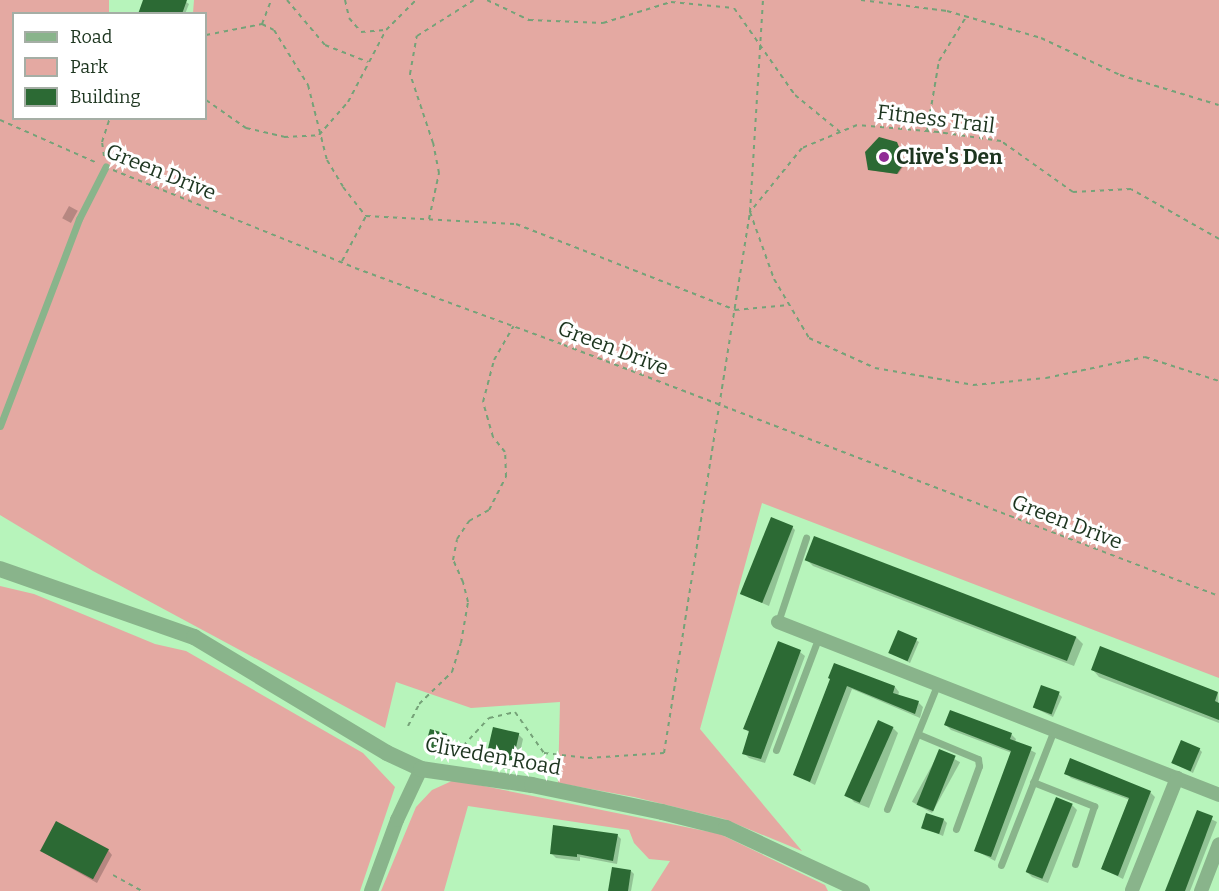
<!DOCTYPE html>
<style>
body{margin:0}
#map{position:relative;width:1219px;height:891px;overflow:hidden;background:#b7f4bb;font-family:Bitter,serif}
div>[style]{position:absolute}
[style*='--x']{left:calc(var(--x)*1px);top:calc(var(--y)*1px);width:calc(var(--w)*1px);rotate:calc(var(--a)*1deg)}
.green>*{inset:0;background:#e4a9a2}
.shadow>*{inset:0;background:#0003;transform-origin:0 0}
.building>*{inset:0;background:#2c6a34;transform-origin:0 0}
.path>*{height:2px;margin-top:-1px;transform-origin:0;background:repeating-linear-gradient(90deg,#75a278 0 4.5px,transparent 0 9px)}
.service>*{height:7px;margin:-3.5px;padding:0 3.5px;transform-origin:3.5px;border-radius:3.5px;background:#89b48b}
.minor>*{height:14px;margin:-7px;padding:0 7px;transform-origin:7px;border-radius:7px;background:#89b48b}
.tertiary>*{height:16px;margin:-8px;padding:0 8px;transform-origin:8px;border-radius:8px;background:#89b48b}
.dots>*{width:16px;height:16px;translate:-50% -50%;box-sizing:border-box;border:3px solid #fff;border-radius:50%}
span{translate:-50% -50%;white-space:nowrap;text-align:center;line-height:1.15;-webkit-text-stroke:6px #fff;paint-order:stroke}
.street-label{font-size:21px;color:#1d351f}
.poi-label{font-size:21px;color:#1d351f;font-weight:700}
.left{translate:0 -50%;text-align:left}
.legend{position:absolute;left:12px;top:12px;width:195px;height:108px;box-sizing:border-box;background:#fff;border:2px solid #a5aea5;margin:0;padding:8px 10px;list-style:none;font-size:18px;color:#1d351f}
.legend li{display:flex;align-items:center;gap:12px;height:30px}
.legend b{width:30px;border:2px solid #a5aea5}
</style>
<div id="map">
<div class="green">
<div style="clip-path:polygon(0 0,109px 0,109px 13px,14px 14px,14px 118px,206px 118px,206px 14px,193px 13px,194px 0,1219px 0,1219px 678px,762px 503px,700px 729px,802px 851px,724px 819px,634px 797px,558px 783px,560px 702px,471px 708px,396px 682px,385px 728px,93px 571px,0 515px)"></div>
<div style="clip-path:polygon(0 586px,34px 594px,155px 644px,186px 651px,363px 753px,395px 787px,360px 891px,0 891px)"></div>
<div style="clip-path:polygon(454px 780px,720px 834px,825px 885px,828px 891px,651px 891px,670px 861px,649px 859px,634px 843px,629px 830px,468px 806px,444px 891px,381px 891px,416px 807px,432px 790px)"></div>
</div>
<div class="shadow">
<div style="clip-path:polygon(144px 0,183px 0,189px 4px,185px 14px,170px 14px)"></div>
<div style="clip-path:polygon(898px 145px,905px 164px,898px 174px,869px 170px)"></div>
<div style="left:69px;top:206px;width:10px;height:14px;rotate:29deg"></div>
<div style="clip-path:polygon(792px 527px,795px 530px,769px 606px,748px 597px,745px 594px)"></div>
<div style="clip-path:polygon(807px 560px,1076px 637px,1083px 644px,1074px 666px,813px 566px)"></div>
<div style="clip-path:polygon(916px 640px,919px 642px,910px 663px,891px 653px)"></div>
<div style="clip-path:polygon(1101px 648px,1218px 693px,1219px 723px,1099px 677px,1093px 670px)"></div>
<div style="clip-path:polygon(800px 652px,805px 656px,765px 763px,749px 758px,744px 753px,750px 733px,745px 729px)"></div>
<div style="clip-path:polygon(832px 680px,895px 687px,899px 692px,898px 696px,918px 702px,923px 707px,920px 718px,852px 689px,815px 785px,795px 775px)"></div>
<div style="clip-path:polygon(1059px 694px,1062px 697px,1053px 717px,1033px 707px)"></div>
<div style="clip-path:polygon(946px 725px,1011px 734px,1016px 739px,1015px 742px,1036px 753px,995px 861px,975px 850px,1012px 753px,951px 730px)"></div>
<div style="clip-path:polygon(893px 728px,898px 733px,869px 808px,854px 802px,850px 797px)"></div>
<div style="left:431px;top:731px;width:21px;height:17px;rotate:23deg"></div>
<div style="clip-path:polygon(518px 734px,523px 739px,516px 771px,492px 766px,487px 761px)"></div>
<div style="clip-path:polygon(1199px 749px,1202px 752px,1193px 773px,1173px 763px)"></div>
<div style="left:940px;top:751px;width:23px;height:58px;rotate:29deg"></div>
<div style="clip-path:polygon(1066px 773px,1150px 792px,1155px 797px,1123px 879px,1103px 869px,1130px 800px,1071px 778px)"></div>
<div style="clip-path:polygon(1072px 805px,1077px 810px,1048px 883px,1032px 877px,1027px 872px)"></div>
<div style="clip-path:polygon(1197px 812px,1217px 822px,1190px 891px,1167px 891px)"></div>
<div style="clip-path:polygon(944px 820px,947px 823px,943px 836px,924px 828px)"></div>
<div style="clip-path:polygon(617px 835px,621px 839px,617px 864px,580px 857px,580px 861px,556px 858px,552px 854px)"></div>
<div style="clip-path:polygon(39px 850px,108px 850px,112px 855px,97px 883px)"></div>
<div style="clip-path:polygon(631px 871px,634px 874px,631px 891px,610px 891px)"></div>
</div>
<div class="building">
<div style="clip-path:polygon(143px 0,187px 0,182px 14px,138px 14px)"></div>
<div style="clip-path:polygon(879px 137px,897px 142px,905px 162px,897px 174px,868px 170px,865px 152px)"></div>
<div style="left:771px;top:517px;width:24px;height:83px;rotate:22deg"></div>
<div style="left:814px;top:536px;width:281px;height:26px;rotate:21deg"></div>
<div style="left:898px;top:630px;width:21px;height:25px;rotate:23deg"></div>
<div style="clip-path:polygon(778px 641px,801px 650px,761px 759px,742px 754px,749px 731px,743px 729px)"></div>
<div style="clip-path:polygon(1100px 646px,1218px 692px,1215px 701px,1219px 703px,1219px 720px,1091px 670px)"></div>
<div style="clip-path:polygon(834px 663px,895px 686px,893px 693px,919px 701px,915px 714px,847px 686px,810px 782px,793px 775px,830px 679px,828px 678px)"></div>
<div style="left:1041px;top:685px;width:20px;height:24px;rotate:20deg"></div>
<div style="clip-path:polygon(950px 710px,1012px 733px,1010px 739px,1032px 747px,991px 857px,974px 851px,1011px 751px,944px 725px)"></div>
<div style="left:878px;top:720px;width:17px;height:83px;rotate:24deg"></div>
<div style="left:493px;top:727px;width:27px;height:36px;rotate:13deg"></div>
<div style="left:430px;top:729px;width:18px;height:19px;rotate:16deg"></div>
<div style="left:1181px;top:740px;width:21px;height:25px;rotate:23deg"></div>
<div style="left:939px;top:749px;width:18px;height:60px;rotate:22deg"></div>
<div style="clip-path:polygon(1070px 758px,1151px 791px,1118px 876px,1101px 869px,1129px 798px,1064px 774px)"></div>
<div style="left:1056px;top:797px;width:18px;height:81px;rotate:22deg"></div>
<div style="clip-path:polygon(1197px 810px,1213px 816px,1185px 891px,1165px 891px)"></div>
<div style="left:926px;top:813px;width:19px;height:16px;rotate:18deg"></div>
<div style="left:56px;top:821px;width:60px;height:34px;rotate:28deg"></div>
<div style="clip-path:polygon(553px 825px,618px 834px,613px 861px,577px 854px,577px 857px,550px 854px)"></div>
<div style="clip-path:polygon(612px 867px,631px 870px,628px 891px,608px 891px)"></div>
</div>
<div class="path">
<div style="--x:287;--y:0;--w:59;--a:49.8"></div>
<div style="--x:325;--y:45;--w:46;--a:21.6"></div>
<div style="--x:345;--y:0;--w:18;--a:77"></div>
<div style="--x:349;--y:18;--w:18;--a:49"></div>
<div style="--x:361;--y:32;--w:24;--a:-5"></div>
<div style="--x:487;--y:0;--w:47;--a:25.5"></div>
<div style="--x:529;--y:20;--w:74;--a:2.3"></div>
<div style="--x:603;--y:23;--w:71;--a:-17.2"></div>
<div style="--x:671;--y:2;--w:63;--a:5.4"></div>
<div style="--x:734;--y:8;--w:106;--a:55"></div>
<div style="--x:795;--y:95;--w:58;--a:39.4"></div>
<div style="--x:861;--y:0;--w:87;--a:7.3"></div>
<div style="--x:947;--y:11;--w:98;--a:16"></div>
<div style="--x:1041;--y:38;--w:87;--a:25.1"></div>
<div style="--x:1120;--y:75;--w:103;--a:16.9"></div>
<div style="--x:262;--y:24;--w:13;--a:27"></div>
<div style="--x:274;--y:30;--w:65;--a:58.3"></div>
<div style="--x:308;--y:85;--w:77;--a:75.8"></div>
<div style="--x:327;--y:160;--w:31;--a:59"></div>
<div style="--x:343;--y:187;--w:37;--a:52"></div>
<div style="--x:366;--y:216;--w:150;--a:3.1"></div>
<div style="--x:516;--y:224;--w:235;--a:21.4"></div>
<div style="--x:735;--y:310;--w:54;--a:-5.3"></div>
<div style="--x:206;--y:35;--w:57;--a:-11.1"></div>
<div style="--x:262;--y:24;--w:26;--a:-69"></div>
<div style="--x:206;--y:100;--w:49;--a:35"></div>
<div style="--x:246;--y:128;--w:39;--a:13"></div>
<div style="--x:284;--y:137;--w:35;--a:-3"></div>
<div style="--x:319;--y:135;--w:44;--a:-48.7"></div>
<div style="--x:348;--y:102;--w:81;--a:-62.2"></div>
<div style="--x:386;--y:30;--w:42;--a:-45"></div>
<div style="--x:0;--y:120;--w:106;--a:23.9"></div>
<div style="--x:927;--y:131;--w:71;--a:-80.3"></div>
<div style="--x:939;--y:61;--w:52;--a:-58.5"></div>
<div style="--x:104;--y:156;--w:14;--a:-98"></div>
<div style="--x:102;--y:142;--w:25;--a:-72"></div>
<div style="--x:113;--y:170;--w:261;--a:22"></div>
<div style="--x:355;--y:268;--w:223;--a:20.2"></div>
<div style="--x:564;--y:345;--w:701;--a:20.97"></div>
<div style="--x:429;--y:219;--w:47;--a:-77.7"></div>
<div style="--x:439;--y:173;--w:31;--a:-101"></div>
<div style="--x:433;--y:143;--w:73;--a:-108.4"></div>
<div style="--x:410;--y:74;--w:39;--a:-80"></div>
<div style="--x:417;--y:36;--w:67;--a:-32.3"></div>
<div style="--x:1219;--y:239;--w:101;--a:-150.4"></div>
<div style="--x:1131;--y:189;--w:58;--a:177"></div>
<div style="--x:1073;--y:192;--w:88;--a:-144.7"></div>
<div style="--x:1001;--y:141;--w:64;--a:-171.9"></div>
<div style="--x:938;--y:132;--w:81;--a:-175.1"></div>
<div style="--x:857;--y:125;--w:60;--a:157.3"></div>
<div style="--x:802;--y:148;--w:82;--a:129.1"></div>
<div style="--x:750;--y:212;--w:71;--a:70.3"></div>
<div style="--x:774;--y:279;--w:69;--a:59.3"></div>
<div style="--x:809;--y:338;--w:72;--a:24.4"></div>
<div style="--x:875;--y:368;--w:99;--a:9.8"></div>
<div style="--x:973;--y:385;--w:73;--a:-5.5"></div>
<div style="--x:1046;--y:378;--w:101;--a:-12"></div>
<div style="--x:1145;--y:357;--w:78;--a:18"></div>
<div style="--x:342;--y:261;--w:51;--a:-61.9"></div>
<div style="--x:408;--y:726;--w:25;--a:-63"></div>
<div style="--x:419;--y:704;--w:46;--a:-44.1"></div>
<div style="--x:452;--y:672;--w:30;--a:-73"></div>
<div style="--x:461;--y:643;--w:42;--a:-80.3"></div>
<div style="--x:468;--y:602;--w:21;--a:-104"></div>
<div style="--x:463;--y:582;--w:24;--a:-114"></div>
<div style="--x:453;--y:560;--w:21;--a:-79"></div>
<div style="--x:457;--y:539;--w:22;--a:-56"></div>
<div style="--x:469;--y:521;--w:23;--a:-29"></div>
<div style="--x:489;--y:510;--w:37;--a:-63"></div>
<div style="--x:506;--y:477;--w:25;--a:-92"></div>
<div style="--x:505;--y:452;--w:19;--a:-129"></div>
<div style="--x:493;--y:437;--w:36;--a:-106"></div>
<div style="--x:483;--y:402;--w:43;--a:-75.3"></div>
<div style="--x:494;--y:360;--w:39;--a:-60"></div>
<div style="--x:451;--y:759;--w:56;--a:-47.2"></div>
<div style="--x:489;--y:718;--w:27;--a:-13"></div>
<div style="--x:515;--y:712;--w:50;--a:54.7"></div>
<div style="--x:544;--y:753;--w:44;--a:6.5"></div>
<div style="--x:588;--y:758;--w:76;--a:-3.8"></div>
<div style="--x:664;--y:753;--w:548;--a:-80.97"></div>
<div style="--x:750;--y:212;--w:212;--a:-86.5"></div>
<div style="--x:113;--y:875;--w:33;--a:29"></div>
</div>
<div class="service">
<div style="--x:0;--y:426;--w:222;--a:-69.1"></div>
<div style="--x:79;--y:219;--w:59;--a:-63"></div>
<div style="--x:778;--y:622;--w:89;--a:-71.6"></div>
<div style="--x:918;--y:734;--w:65;--a:22.6"></div>
<div style="--x:978;--y:759;--w:7;--a:82"></div>
<div style="--x:979;--y:766;--w:67;--a:110.1"></div>
<div style="--x:776;--y:750;--w:119;--a:-69.3"></div>
<div style="--x:1033;--y:782;--w:66;--a:21.5"></div>
<div style="--x:1094;--y:806;--w:61;--a:108.1"></div>
<div style="--x:887;--y:809;--w:134;--a:-68"></div>
<div style="--x:1001;--y:865;--w:145;--a:-68.6"></div>
</div>
<div class="minor">
<div style="--x:778;--y:622;--w:474;--a:21.4"></div>
<div style="--x:1132;--y:890;--w:121;--a:-68.1"></div>
<div style="--x:371;--y:891;--w:76;--a:-69.9"></div>
<div style="--x:397;--y:820;--w:56;--a:-64.8"></div>
<div style="--x:1201;--y:891;--w:50;--a:-69"></div>
</div>
<div class="tertiary">
<div style="--x:0;--y:569;--w:206;--a:19.3"></div>
<div style="--x:194;--y:637;--w:225;--a:31"></div>
<div style="--x:387;--y:753;--w:38;--a:25"></div>
<div style="--x:421;--y:769;--w:112;--a:8.2"></div>
<div style="--x:532;--y:785;--w:133;--a:11.7"></div>
<div style="--x:662;--y:812;--w:66;--a:14"></div>
<div style="--x:726;--y:828;--w:150;--a:24.9"></div>
</div>
<div class="dots">
<div style="left:884px;top:157px;background:#902d95"></div>
</div>
<div class="street-label">
<span style="left:936px;top:119px;rotate:7deg">Fitness Trail</span>
<span style="left:161px;top:172px;rotate:22deg">Green Drive</span>
<span style="left:613px;top:348px;rotate:21deg">Green Drive</span>
<span style="left:1067px;top:522px;rotate:21deg">Green Drive</span>
<span style="left:493px;top:756px;rotate:10deg">Cliveden Road</span>
</div>
<div class="poi-label">
<span class="left" style="left:896px;top:157px">Clive's Den</span>
</div>
<ul class="legend">
<li><b style="height:8px;background:#89b48b"></b>Road</li>
<li><b style="height:16px;background:#e4a9a2"></b>Park</li>
<li><b style="height:16px;background:#2c6a34"></b>Building</li>
</ul>
</div>
